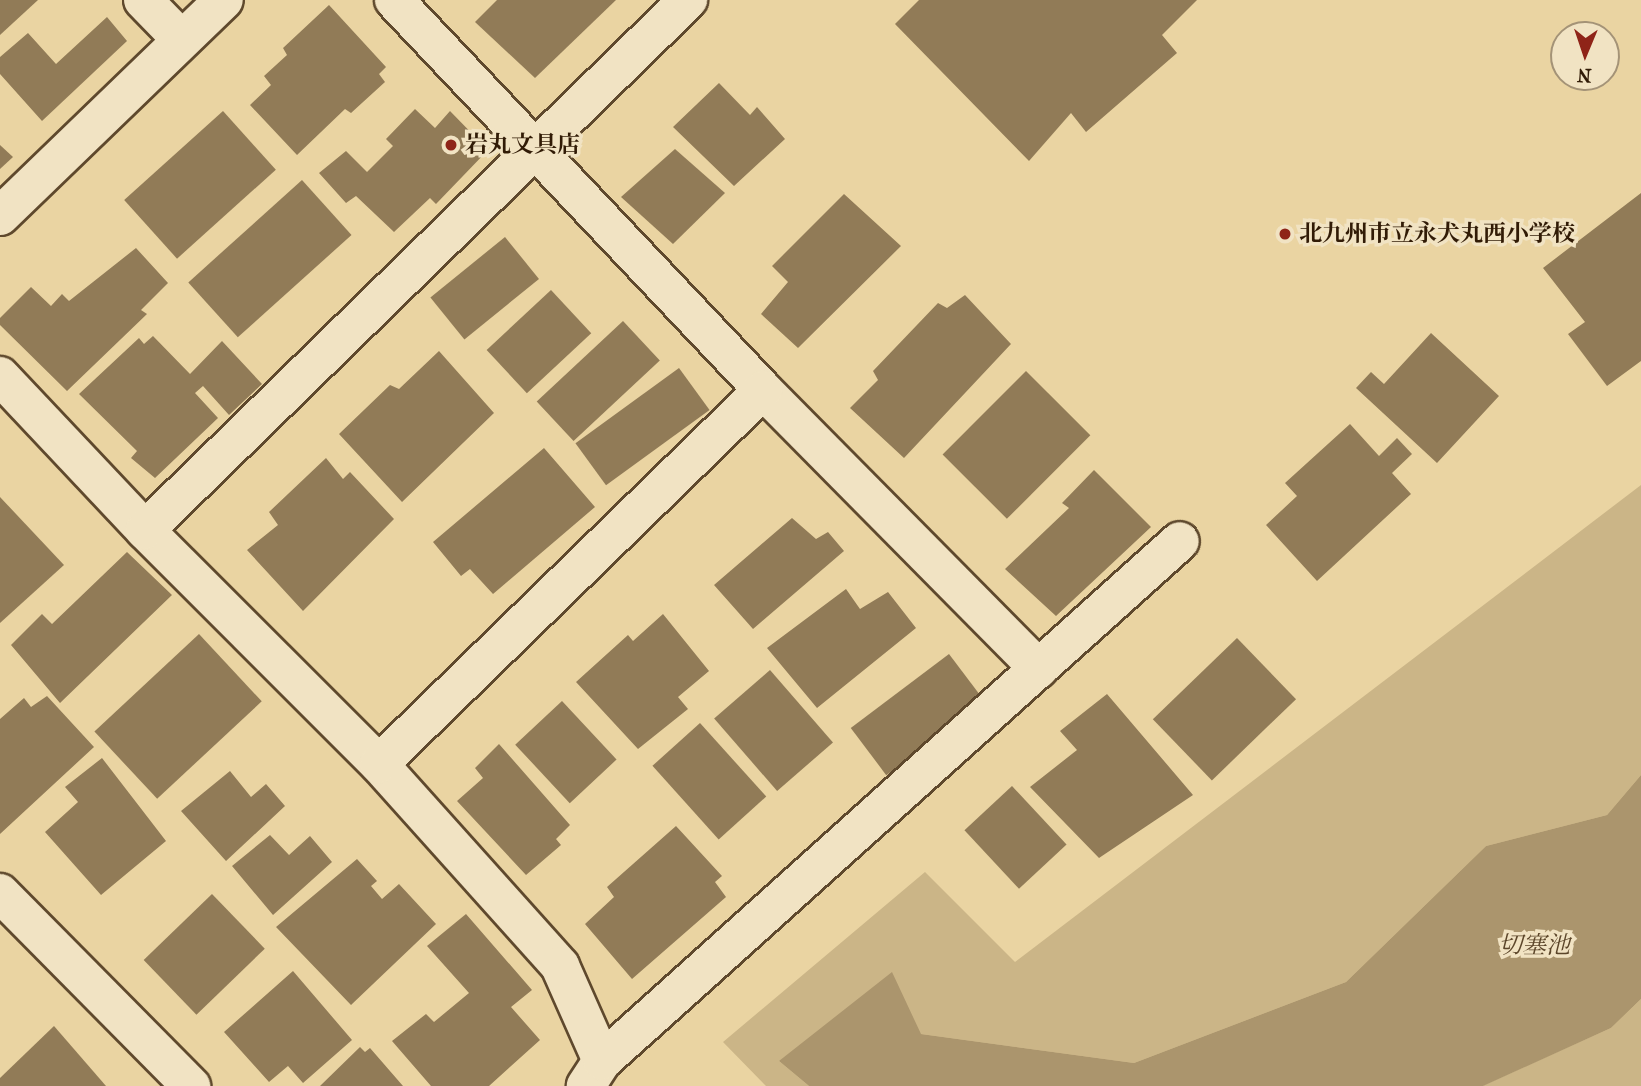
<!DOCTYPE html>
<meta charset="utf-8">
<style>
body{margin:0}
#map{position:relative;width:1641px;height:1086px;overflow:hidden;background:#ead4a2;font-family:"IM FELL French Canon","Noto Serif JP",serif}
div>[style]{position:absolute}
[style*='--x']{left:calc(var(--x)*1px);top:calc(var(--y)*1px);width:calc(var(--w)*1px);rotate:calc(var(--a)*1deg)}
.green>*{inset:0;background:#cbb587}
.water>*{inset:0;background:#ab956d}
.building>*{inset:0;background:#917b57;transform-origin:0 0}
.roads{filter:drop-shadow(2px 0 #5f492d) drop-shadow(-2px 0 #5f492d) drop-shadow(0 2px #5f492d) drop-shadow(0 -2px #5f492d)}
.minor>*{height:38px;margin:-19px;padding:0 19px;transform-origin:19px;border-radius:19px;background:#f1e3c3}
.dots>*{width:19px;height:19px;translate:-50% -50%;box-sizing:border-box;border:4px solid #f1e3c3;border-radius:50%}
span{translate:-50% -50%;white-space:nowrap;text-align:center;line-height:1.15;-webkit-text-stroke:7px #f1e3c3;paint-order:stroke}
.poi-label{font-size:23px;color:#311b06;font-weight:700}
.left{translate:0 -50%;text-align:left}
.water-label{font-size:24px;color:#5c462a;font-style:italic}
.north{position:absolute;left:1550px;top:21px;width:70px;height:70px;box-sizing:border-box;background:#f1e3c3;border:2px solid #a49377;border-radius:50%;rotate:182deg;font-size:19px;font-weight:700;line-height:28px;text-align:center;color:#311b06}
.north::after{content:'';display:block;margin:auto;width:24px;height:32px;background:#8f2418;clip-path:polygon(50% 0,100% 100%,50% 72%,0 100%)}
</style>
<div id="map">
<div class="green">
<div style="clip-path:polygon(1641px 485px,1641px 775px,1607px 815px,1486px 846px,1346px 982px,1134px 1063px,921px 1034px,779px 1061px,809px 1086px,766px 1086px,723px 1042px,925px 872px,1015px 962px)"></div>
<div style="clip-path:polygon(1641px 999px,1641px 1086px,1482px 1086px,1611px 1028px)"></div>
</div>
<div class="water">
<div style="clip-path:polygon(1641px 775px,1641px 999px,1611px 1028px,1483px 1086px,809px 1086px,779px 1061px,892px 972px,921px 1034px,1134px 1063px,1346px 982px,1486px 846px,1607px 815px)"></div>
</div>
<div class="building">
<div style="clip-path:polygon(0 0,38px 0,0 35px)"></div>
<div style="clip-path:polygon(497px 0,616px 0,535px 78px,475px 22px)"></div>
<div style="clip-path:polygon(919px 0,1197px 0,1162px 35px,1177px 53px,1086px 132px,1071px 113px,1029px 161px,895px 24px)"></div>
<div style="clip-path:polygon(329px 5px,386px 67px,379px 74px,385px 82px,351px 113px,345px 109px,297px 155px,250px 105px,271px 85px,264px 76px,287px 55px,283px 48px)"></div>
<div style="clip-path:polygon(107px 17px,127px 41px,42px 121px,0 74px,0 57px,28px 33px,56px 64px)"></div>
<div style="clip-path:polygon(719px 83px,750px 115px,757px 107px,785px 139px,734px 186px,673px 127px)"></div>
<div style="clip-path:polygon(415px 109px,435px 128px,450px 111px,488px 150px,436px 204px,430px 198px,394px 232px,356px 196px,346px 203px,319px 173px,346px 151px,367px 172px,393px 146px,386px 139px)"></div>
<div style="left:223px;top:111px;width:79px;height:133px;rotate:48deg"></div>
<div style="clip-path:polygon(0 145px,13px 157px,0 169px)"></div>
<div style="clip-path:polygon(675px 149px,725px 193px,673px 244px,621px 197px)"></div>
<div style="left:302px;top:180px;width:74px;height:153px;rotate:48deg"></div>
<div style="clip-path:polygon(1641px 193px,1641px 361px,1607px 386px,1568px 334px,1585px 322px,1543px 268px)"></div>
<div style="clip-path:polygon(844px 194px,901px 246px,798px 348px,761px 314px,788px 282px,772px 266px)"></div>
<div style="left:505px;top:237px;width:54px;height:96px;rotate:51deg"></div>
<div style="clip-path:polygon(136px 248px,168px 283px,141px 310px,147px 314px,67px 391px,0 325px,0 318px,31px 287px,51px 306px,62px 294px,69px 301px)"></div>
<div style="left:551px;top:290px;width:59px;height:88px;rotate:47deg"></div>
<div style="clip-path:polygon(965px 295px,1011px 344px,904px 458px,850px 408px,878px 380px,873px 371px,938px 303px,947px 308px)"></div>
<div style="left:623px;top:321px;width:54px;height:118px;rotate:47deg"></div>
<div style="clip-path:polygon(1431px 333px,1499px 396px,1437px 463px,1356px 388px,1371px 372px,1384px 384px)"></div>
<div style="clip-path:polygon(153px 336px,190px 374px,222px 341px,262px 384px,229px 415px,203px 386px,195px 393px,218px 418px,155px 478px,131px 458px,137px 451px,79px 394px,139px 338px,144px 344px)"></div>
<div style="clip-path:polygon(439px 351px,494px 413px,402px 502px,339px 434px,390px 385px,399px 389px)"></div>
<div style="left:679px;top:368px;width:52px;height:128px;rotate:54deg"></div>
<div style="left:1026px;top:371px;width:91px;height:118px;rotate:45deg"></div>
<div style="clip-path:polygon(1350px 424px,1379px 456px,1397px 438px,1412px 454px,1392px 473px,1411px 494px,1317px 581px,1266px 525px,1297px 496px,1285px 483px)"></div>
<div style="clip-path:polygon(544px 448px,595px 507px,493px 594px,470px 569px,461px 576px,433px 542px)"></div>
<div style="clip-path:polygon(326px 458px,343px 479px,350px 472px,394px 519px,303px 611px,247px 550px,278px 525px,269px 512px)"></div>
<div style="clip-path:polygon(1094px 470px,1151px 527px,1056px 616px,1005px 569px,1069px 508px,1062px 503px)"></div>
<div style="clip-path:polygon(0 497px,64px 565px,0 623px)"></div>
<div style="clip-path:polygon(792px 518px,816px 539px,828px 532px,844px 551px,753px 629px,714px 585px)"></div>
<div style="clip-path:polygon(127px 552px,172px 595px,60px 703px,11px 645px,42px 614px,52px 624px)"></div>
<div style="clip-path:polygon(846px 589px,860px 609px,888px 592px,916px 628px,817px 708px,767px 648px)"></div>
<div style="clip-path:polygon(663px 614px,709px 671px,678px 697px,688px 709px,638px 749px,576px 682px,628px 635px,633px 641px)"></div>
<div style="left:199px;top:634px;width:92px;height:143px;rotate:47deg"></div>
<div style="left:1237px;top:638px;width:85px;height:117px;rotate:46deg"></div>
<div style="left:949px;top:654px;width:59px;height:123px;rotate:53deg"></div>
<div style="left:770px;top:670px;width:96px;height:74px;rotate:49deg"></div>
<div style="clip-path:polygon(1107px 694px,1193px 795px,1099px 858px,1030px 787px,1077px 750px,1060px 731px)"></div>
<div style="clip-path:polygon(47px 696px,94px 747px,0 834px,0 719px,24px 698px,31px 707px)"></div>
<div style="left:562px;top:701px;width:80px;height:64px;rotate:47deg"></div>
<div style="left:700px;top:723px;width:99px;height:64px;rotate:48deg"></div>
<div style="clip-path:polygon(499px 744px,570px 825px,556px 839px,561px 845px,526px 875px,457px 801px,483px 778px,475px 768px)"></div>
<div style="clip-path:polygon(102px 758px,166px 841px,101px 895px,45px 832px,78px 802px,65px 787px)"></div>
<div style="clip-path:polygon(230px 771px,251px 797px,266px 784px,285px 806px,226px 861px,181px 811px)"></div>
<div style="left:1012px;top:786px;width:80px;height:65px;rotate:47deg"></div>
<div style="clip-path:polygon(676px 826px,722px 876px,715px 882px,726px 897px,632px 979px,585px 924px,614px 897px,607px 887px)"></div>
<div style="clip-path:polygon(270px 835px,289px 855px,310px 836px,332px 862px,273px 915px,232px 866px)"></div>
<div style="clip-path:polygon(357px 859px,377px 881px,371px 886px,382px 899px,399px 884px,436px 924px,351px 1005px,276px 927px)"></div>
<div style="left:212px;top:894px;width:76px;height:95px;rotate:46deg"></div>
<div style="clip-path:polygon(466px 914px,532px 990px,511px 1007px,540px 1040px,489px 1086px,431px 1086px,392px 1041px,426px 1014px,434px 1022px,469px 993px,427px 946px)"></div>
<div style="clip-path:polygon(293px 971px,352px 1040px,303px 1083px,288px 1066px,269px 1082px,224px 1032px)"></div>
<div style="clip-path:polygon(54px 1026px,106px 1086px,0 1086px,0 1078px)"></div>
<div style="clip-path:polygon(360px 1047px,365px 1052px,370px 1048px,403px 1086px,320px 1086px)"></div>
</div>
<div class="roads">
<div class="minor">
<div style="--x:143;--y:0;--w:54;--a:45.7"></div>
<div style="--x:394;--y:0;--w:537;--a:46.58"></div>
<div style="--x:763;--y:390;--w:392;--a:45.3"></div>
<div style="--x:0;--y:216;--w:311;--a:-44"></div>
<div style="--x:0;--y:376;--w:212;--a:46.7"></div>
<div style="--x:145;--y:530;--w:331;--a:45"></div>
<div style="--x:379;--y:764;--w:271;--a:48.1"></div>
<div style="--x:560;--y:966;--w:104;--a:66.1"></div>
<div style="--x:602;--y:1061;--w:30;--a:123"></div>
<div style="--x:145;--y:530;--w:759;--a:-44.31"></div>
<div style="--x:379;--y:764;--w:536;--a:-44.24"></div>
<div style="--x:0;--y:893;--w:272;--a:45.3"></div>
<div style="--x:602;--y:1061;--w:777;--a:-41.98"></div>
</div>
</div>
<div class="dots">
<div style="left:451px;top:145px;background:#8f2418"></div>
<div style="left:1285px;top:234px;background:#8f2418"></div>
</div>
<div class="poi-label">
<span class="left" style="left:465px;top:145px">岩丸文具店</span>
<span class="left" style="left:1299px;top:234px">北九州市立永犬丸西小学校</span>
</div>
<div class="water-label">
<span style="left:1534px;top:946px">切塞池</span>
</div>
<div class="north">N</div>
</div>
